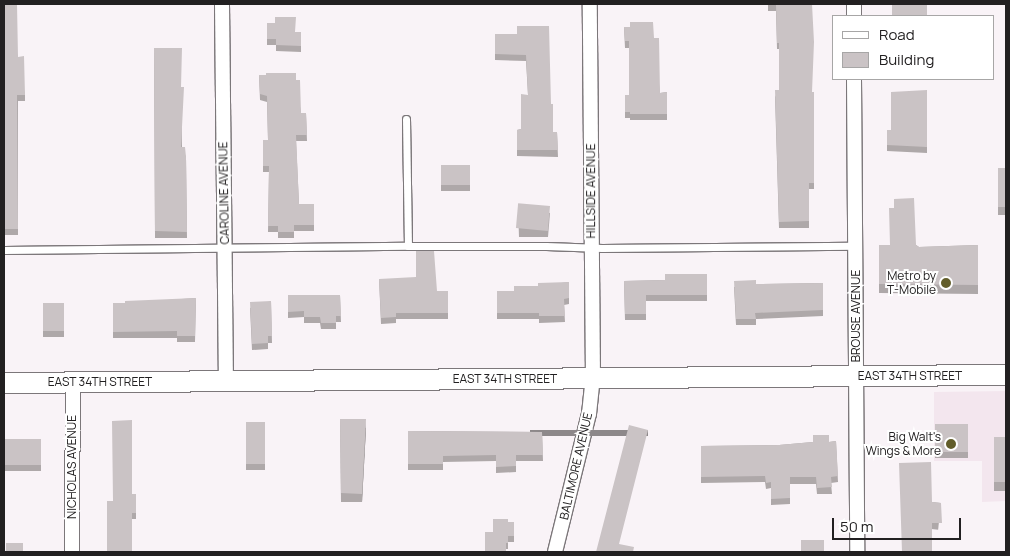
<!DOCTYPE html>
<style>
body{margin:0}
#map{position:relative;width:1010px;height:556px;overflow:hidden;background:#f9f3f7;font-family:Manrope,sans-serif}
div>[style]{position:absolute}
[style*='--x']{left:calc(var(--x)*1px);top:calc(var(--y)*1px);width:calc(var(--w)*1px);rotate:calc(var(--a)*1deg)}
.built>*{inset:0;background:#f3e6ee}
.roads{filter:drop-shadow(1px 0 #7c777a) drop-shadow(-1px 0 #7c777a) drop-shadow(0 1px #7c777a) drop-shadow(0 -1px #7c777a)}
.service>*{height:7px;margin:-3.5px;padding:0 3.5px;transform-origin:3.5px;border-radius:3.5px;background:#fff}
.minor>*{height:14px;margin:-7px;padding:0 7px;transform-origin:7px;border-radius:7px;background:#fff}
.secondary>*{height:20px;margin:-10px;padding:0 10px;transform-origin:10px;border-radius:10px;background:#fff}
.wall>*{inset:0;background:#aea8a9;transform-origin:0 0}
.shaded-wall>*{inset:0;background:#8d888a;transform-origin:0 0}
.building>*{inset:0;background:#cac3c5;transform-origin:0 0}
.dots>*{width:14px;height:14px;translate:-50% -50%;box-sizing:border-box;border:2px solid #fff;border-radius:50%}
span{translate:-50% -50%;white-space:nowrap;text-align:center;line-height:1.15;-webkit-text-stroke:4px #fff;paint-order:stroke}
.street-label{font-size:12px;color:#222021}
.poi-label{font-size:12px;color:#222021}
.right{translate:-100% -50%;text-align:right}
.frame{position:absolute;inset:0;border:5px solid #222021;pointer-events:none}
.legend{position:absolute;left:832px;top:15px;width:162px;height:65px;box-sizing:border-box;background:#fff;border:1px solid #a7a6a6;margin:0;padding:6px 9px;list-style:none;font-size:15px;color:#222021}
.legend li{display:flex;align-items:center;gap:10px;height:25px}
.legend b{width:25px;border:1px solid #a7a6a6}
.scale{position:absolute;left:832px;top:518px;width:129px;height:22px;box-sizing:border-box;border:2px solid #222021;border-top:0;padding-left:6px;font-size:15px;line-height:18px;white-space:nowrap;color:#222021;-webkit-text-stroke:4px #fff;paint-order:stroke}
</style>
<div id="map">
<div class="built">
<div style="clip-path:polygon(1006px 391px,1006px 501px,982px 502px,982px 461px,934px 461px,934px 392px)"></div>
</div>
<div class="roads">
<div class="service">
<div style="--x:406;--y:119;--w:127;--a:89.1"></div>
<div style="--x:4;--y:250;--w:404;--a:-0.6"></div>
<div style="--x:408;--y:246;--w:138;--a:0"></div>
<div style="--x:546;--y:246;--w:56;--a:2"></div>
<div style="--x:602;--y:248;--w:253;--a:-0.5"></div>
</div>
<div class="minor">
<div style="--x:222;--y:4;--w:377;--a:89.4"></div>
<div style="--x:854;--y:4;--w:12;--a:90"></div>
<div style="--x:854;--y:79;--w:473;--a:89.6"></div>
<div style="--x:72;--y:552;--w:169;--a:-89.7"></div>
<div style="--x:555;--y:552;--w:142;--a:-76.2"></div>
<div style="--x:589;--y:414;--w:36;--a:-84"></div>
<div style="--x:593;--y:378;--w:374;--a:-90.5"></div>
</div>
<div class="secondary">
<div style="--x:4;--y:383;--w:1002;--a:-0.46"></div>
</div>
</div>
<div class="wall">
<div style="clip-path:polygon(4px 4px,18px 57px,25px 95px,25px 101px,18px 101px,18px 235px,4px 235px)"></div>
<div style="clip-path:polygon(768px 4px,812px 4px,812px 92px,814px 92px,814px 189px,809px 189px,809px 228px,779px 228px,775px 97px,779px 90px,779px 49px,777px 49px,776px 11px,768px 11px)"></div>
<div style="clip-path:polygon(267px 23px,295px 32px,301px 32px,301px 52px,276px 51px,276px 45px,267px 45px)"></div>
<div style="clip-path:polygon(624px 27px,654px 38px,660px 93px,667px 92px,667px 120px,630px 120px,630px 118px,625px 118px,625px 95px,629px 95px,629px 48px,625px 48px)"></div>
<div style="clip-path:polygon(495px 34px,517px 34px,551px 104px,553px 132px,557px 132px,558px 157px,517px 156px,517px 130px,521px 129px,528px 95px,526px 61px,495px 60px)"></div>
<div style="clip-path:polygon(154px 48px,181px 87px,182px 147px,186px 157px,187px 238px,155px 238px)"></div>
<div style="clip-path:polygon(259px 75px,296px 80px,301px 113px,306px 113px,307px 141px,296px 141px,299px 204px,314px 204px,314px 231px,294px 231px,294px 238px,278px 238px,278px 232px,268px 232px,269px 172px,263px 172px,263px 140px,268px 140px,267px 102px,260px 100px)"></div>
<div style="clip-path:polygon(887px 130px,927px 147px,927px 153px,887px 151px)"></div>
<div style="left:441px;top:165px;width:29px;height:26px"></div>
<div style="left:998px;top:168px;width:8px;height:47px"></div>
<div style="clip-path:polygon(894px 199px,916px 245px,919px 247px,978px 245px,978px 294px,879px 293px,879px 245px,890px 245px,894px 208px)"></div>
<div style="clip-path:polygon(518px 207px,550px 213px,548px 237px,519px 237px)"></div>
<div style="clip-path:polygon(707px 274px,707px 301px,646px 301px,646px 320px,625px 320px,624px 281px,665px 280px)"></div>
<div style="clip-path:polygon(379px 279px,437px 291px,448px 291px,448px 319px,396px 319px,396px 323px,381px 324px)"></div>
<div style="clip-path:polygon(569px 282px,569px 304px,564px 305px,565px 322px,539px 323px,539px 319px,497px 319px,497px 291px,514px 291px,538px 286px)"></div>
<div style="clip-path:polygon(823px 283px,823px 316px,756px 319px,756px 325px,736px 325px,734px 287px,756px 284px)"></div>
<div style="clip-path:polygon(288px 295px,340px 295px,341px 322px,336px 322px,336px 329px,321px 329px,320px 323px,304px 323px,304px 317px,288px 318px)"></div>
<div style="clip-path:polygon(196px 298px,195px 342px,177px 342px,177px 338px,113px 338px,113px 303px,125px 303px)"></div>
<div style="clip-path:polygon(271px 301px,272px 343px,268px 343px,268px 349px,252px 350px,250px 308px)"></div>
<div style="left:43px;top:303px;width:21px;height:34px"></div>
<div style="clip-path:polygon(340px 419px,366px 428px,362px 502px,341px 502px)"></div>
<div style="left:246px;top:422px;width:19px;height:48px"></div>
<div style="left:935px;top:424px;width:33px;height:34px"></div>
<div style="clip-path:polygon(408px 431px,542px 432px,543px 461px,516px 461px,516px 472px,496px 473px,496px 461px,443px 462px,443px 470px,408px 470px)"></div>
<div style="clip-path:polygon(813px 435px,829px 442px,836px 441px,838px 482px,831px 483px,832px 494px,817px 494px,816px 484px,790px 484px,790px 504px,771px 505px,771px 488px,766px 489px,765px 482px,701px 483px,701px 446px,779px 445px,813px 442px)"></div>
<div style="left:994px;top:437px;width:12px;height:54px"></div>
<div style="left:4px;top:439px;width:37px;height:32px"></div>
<div style="clip-path:polygon(132px 494px,136px 494px,136px 519px,132px 519px,113px 501px)"></div>
<div style="left:932px;top:502px;width:9px;height:27px;rotate:6deg"></div>
<div style="clip-path:polygon(508px 522px,514px 522px,514px 542px,508px 542px,508px 549px,506px 549px,493px 532px)"></div>
</div>
<div class="shaded-wall">
<div style="clip-path:polygon(366px 419px,366px 428px,362px 502px,362px 494px)"></div>
<div style="left:648px;top:430px;width:6px;height:118px;rotate:90deg"></div>
</div>
<div class="building">
<div style="clip-path:polygon(4px 4px,17px 4px,18px 57px,24px 56px,25px 95px,17px 95px,18px 229px,4px 229px)"></div>
<div style="clip-path:polygon(768px 4px,812px 4px,814px 42px,812px 92px,814px 92px,814px 183px,809px 183px,809px 221px,779px 222px,775px 90px,779px 90px,779px 43px,777px 43px,776px 5px,768px 5px)"></div>
<div style="left:892px;top:4px;width:35px;height:12px"></div>
<div style="clip-path:polygon(275px 17px,296px 17px,295px 32px,301px 32px,301px 46px,276px 45px,276px 39px,267px 39px,267px 23px,275px 23px)"></div>
<div style="clip-path:polygon(630px 22px,653px 22px,654px 38px,659px 38px,660px 93px,667px 92px,667px 114px,630px 114px,630px 112px,625px 112px,625px 95px,629px 95px,629px 41px,625px 41px,624px 27px,630px 27px)"></div>
<div style="clip-path:polygon(517px 26px,549px 26px,551px 104px,553px 104px,553px 132px,557px 132px,558px 150px,517px 150px,517px 130px,521px 129px,521px 94px,528px 95px,526px 55px,495px 54px,495px 34px,517px 34px)"></div>
<div style="clip-path:polygon(154px 48px,182px 48px,181px 87px,184px 87px,181px 147px,185px 147px,186px 157px,187px 232px,155px 231px)"></div>
<div style="clip-path:polygon(266px 73px,296px 73px,296px 80px,300px 80px,301px 113px,306px 113px,307px 135px,296px 135px,299px 204px,314px 204px,314px 225px,294px 225px,294px 232px,278px 232px,278px 226px,268px 226px,269px 166px,263px 166px,263px 140px,268px 140px,267px 96px,260px 94px,259px 75px,266px 75px)"></div>
<div style="clip-path:polygon(927px 90px,927px 147px,887px 145px,887px 130px,891px 130px,891px 92px)"></div>
<div style="left:441px;top:165px;width:29px;height:20px"></div>
<div style="left:998px;top:168px;width:8px;height:39px"></div>
<div style="clip-path:polygon(914px 198px,916px 245px,919px 247px,978px 245px,978px 285px,879px 284px,879px 245px,890px 245px,889px 208px,894px 208px,894px 199px)"></div>
<div style="left:550px;top:206px;width:25px;height:32px;rotate:95deg"></div>
<div style="clip-path:polygon(416px 251px,434px 251px,437px 291px,448px 291px,448px 313px,396px 313px,396px 317px,381px 318px,379px 279px,416px 277px)"></div>
<div style="clip-path:polygon(665px 274px,707px 274px,707px 295px,646px 295px,646px 314px,625px 314px,624px 281px,665px 280px)"></div>
<div style="clip-path:polygon(756px 280px,756px 284px,823px 283px,823px 310px,755px 313px,756px 319px,736px 319px,734px 281px)"></div>
<div style="clip-path:polygon(569px 282px,569px 298px,564px 299px,565px 316px,539px 316px,539px 313px,497px 313px,497px 291px,514px 291px,514px 286px,538px 286px,538px 283px)"></div>
<div style="clip-path:polygon(288px 295px,340px 295px,341px 316px,336px 316px,336px 323px,321px 323px,320px 317px,304px 317px,304px 311px,288px 312px)"></div>
<div style="clip-path:polygon(196px 298px,195px 336px,177px 336px,177px 331px,113px 332px,113px 303px,125px 303px,125px 301px)"></div>
<div style="clip-path:polygon(271px 301px,272px 336px,268px 336px,268px 343px,252px 344px,250px 302px)"></div>
<div style="left:43px;top:303px;width:21px;height:28px"></div>
<div style="clip-path:polygon(340px 419px,366px 419px,362px 494px,341px 493px)"></div>
<div style="clip-path:polygon(132px 420px,132px 494px,136px 494px,136px 513px,132px 513px,132px 552px,107px 552px,107px 501px,113px 501px,112px 421px)"></div>
<div style="left:246px;top:422px;width:19px;height:42px"></div>
<div style="left:935px;top:424px;width:33px;height:28px"></div>
<div style="clip-path:polygon(629px 425px,648px 430px,619px 544px,634px 547px,633px 552px,596px 552px)"></div>
<div style="clip-path:polygon(408px 431px,542px 432px,543px 455px,516px 455px,516px 466px,496px 467px,496px 455px,443px 456px,443px 464px,408px 464px)"></div>
<div style="clip-path:polygon(813px 435px,829px 435px,829px 442px,836px 441px,838px 476px,831px 477px,832px 487px,817px 488px,816px 477px,790px 477px,790px 498px,771px 499px,771px 482px,766px 483px,765px 476px,701px 477px,701px 446px,779px 445px,813px 442px)"></div>
<div style="left:994px;top:437px;width:12px;height:45px"></div>
<div style="left:4px;top:439px;width:37px;height:26px"></div>
<div style="clip-path:polygon(931px 462px,932px 502px,941px 503px,942px 523px,932px 523px,932px 552px,902px 552px,899px 463px)"></div>
<div style="clip-path:polygon(493px 519px,508px 519px,508px 522px,514px 522px,514px 536px,508px 536px,508px 543px,506px 543px,506px 552px,485px 552px,485px 532px,493px 532px)"></div>
<div style="left:801px;top:540px;width:23px;height:12px"></div>
<div style="left:23px;top:543px;width:9px;height:17px;rotate:90deg"></div>
</div>
<div class="dots">
<div style="left:946px;top:283px;background:#625d2a"></div>
<div style="left:951px;top:444px;background:#625d2a"></div>
</div>
<div class="street-label">
<span style="left:591px;top:191px;rotate:-90deg">HILLSIDE AVENUE</span>
<span style="left:224px;top:193px;rotate:-91deg">CAROLINE AVENUE</span>
<span style="left:856px;top:316px;rotate:-90deg">BROUSE AVENUE</span>
<span style="left:910px;top:376px">EAST 34TH STREET</span>
<span style="left:505px;top:379px">EAST 34TH STREET</span>
<span style="left:100px;top:382px">EAST 34TH STREET</span>
<span style="left:576px;top:466px;rotate:-77deg">BALTIMORE AVENUE</span>
<span style="left:72px;top:467px;rotate:-90deg">NICHOLAS AVENUE</span>
</div>
<div class="poi-label">
<span class="right" style="left:936px;top:283px">Metro by<br>T-Mobile</span>
<span class="right" style="left:941px;top:444px">Big Walt's<br>Wings &amp; More</span>
</div>
<div class="frame"></div>
<ul class="legend">
<li><b style="height:6px;background:#fff"></b>Road</li>
<li><b style="height:14px;background:#cac3c5"></b>Building</li>
</ul>
<div class="scale">50 m</div>
</div>
